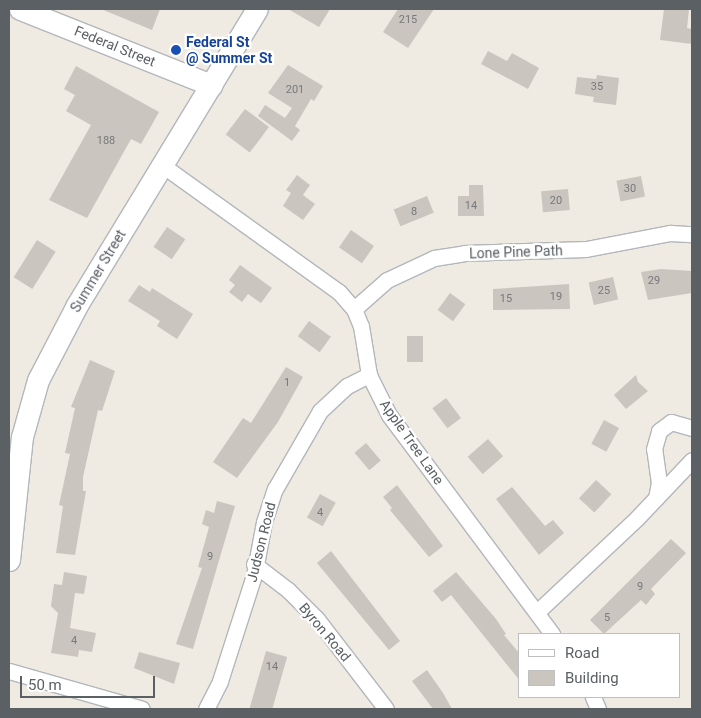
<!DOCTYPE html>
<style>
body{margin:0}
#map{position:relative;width:701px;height:718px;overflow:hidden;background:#efeae2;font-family:Roboto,sans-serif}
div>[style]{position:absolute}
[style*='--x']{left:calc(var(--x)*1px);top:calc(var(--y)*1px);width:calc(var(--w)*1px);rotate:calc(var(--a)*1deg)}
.building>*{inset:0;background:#cac5bf;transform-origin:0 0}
.roads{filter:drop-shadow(1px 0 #b3b7bb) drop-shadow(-1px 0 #b3b7bb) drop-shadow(0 1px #b3b7bb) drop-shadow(0 -1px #b3b7bb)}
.street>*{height:15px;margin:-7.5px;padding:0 7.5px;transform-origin:7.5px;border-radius:7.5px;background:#fff}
.secondary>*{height:21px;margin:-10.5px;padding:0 10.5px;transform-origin:10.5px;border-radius:10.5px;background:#fff}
.dots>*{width:14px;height:14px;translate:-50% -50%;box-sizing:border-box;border:2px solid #fff;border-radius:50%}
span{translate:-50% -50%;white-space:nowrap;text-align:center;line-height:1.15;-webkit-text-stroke:4.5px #fff;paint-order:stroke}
.number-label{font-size:11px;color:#76797b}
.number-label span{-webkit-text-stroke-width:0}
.transit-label{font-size:14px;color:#164399;font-weight:700}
.left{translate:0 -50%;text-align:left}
.street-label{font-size:14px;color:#5a6064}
.frame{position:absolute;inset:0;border:10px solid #5a6064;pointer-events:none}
.legend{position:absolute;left:518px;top:633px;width:162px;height:65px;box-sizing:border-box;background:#fff;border:1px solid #bdbfc1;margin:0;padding:6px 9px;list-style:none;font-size:15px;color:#5a6064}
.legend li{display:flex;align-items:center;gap:10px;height:25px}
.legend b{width:25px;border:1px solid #bdbfc1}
.scale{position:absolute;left:20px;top:676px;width:135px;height:22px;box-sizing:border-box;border:2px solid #5a6064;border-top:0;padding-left:6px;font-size:15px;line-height:18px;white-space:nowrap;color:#5a6064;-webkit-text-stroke:4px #fff;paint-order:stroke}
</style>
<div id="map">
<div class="building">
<div style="clip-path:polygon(101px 9px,160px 9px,152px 30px)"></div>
<div style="clip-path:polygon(288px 9px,330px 9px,319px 27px)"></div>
<div style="clip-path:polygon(398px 9px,434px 9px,408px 48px,383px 32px)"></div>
<div style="clip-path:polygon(664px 9px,689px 9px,687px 28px,692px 29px,692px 44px,660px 40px)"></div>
<div style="clip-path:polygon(488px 51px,507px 61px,512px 53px,539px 68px,528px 89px,481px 64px)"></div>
<div style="clip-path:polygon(288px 65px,323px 86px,314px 101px,311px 99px,295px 126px,300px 130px,292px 141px,258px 116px,265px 105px,285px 118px,292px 108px,268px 93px)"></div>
<div style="clip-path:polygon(76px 66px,159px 112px,141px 144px,131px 139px,87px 218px,49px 200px,91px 125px,66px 111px,75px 95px,64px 89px)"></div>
<div style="clip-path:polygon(597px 75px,619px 78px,616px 105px,593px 102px,594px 97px,575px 94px,577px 77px,596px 79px)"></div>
<div style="left:245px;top:109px;width:30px;height:32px;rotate:37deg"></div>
<div style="clip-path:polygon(297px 175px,310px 185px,303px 195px,315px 204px,303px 220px,283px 206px,291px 193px,286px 190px)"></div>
<div style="left:641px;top:176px;width:21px;height:25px;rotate:79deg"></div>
<div style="clip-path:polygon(469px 185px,483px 185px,484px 216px,458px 216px,458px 196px,469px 196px)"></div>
<div style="left:568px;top:189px;width:21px;height:27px;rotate:85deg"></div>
<div style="left:427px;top:196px;width:18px;height:36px;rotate:68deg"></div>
<div style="left:167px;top:227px;width:22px;height:24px;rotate:34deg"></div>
<div style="left:351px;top:230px;width:28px;height:21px;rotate:35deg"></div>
<div style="left:37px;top:240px;width:22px;height:44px;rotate:32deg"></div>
<div style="clip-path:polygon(240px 265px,272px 288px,261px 303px,248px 294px,242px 302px,229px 292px,235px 285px,229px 280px)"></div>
<div style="clip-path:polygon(661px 269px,692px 271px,692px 293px,648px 300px,641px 272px)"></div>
<div style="left:613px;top:277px;width:23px;height:25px;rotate:77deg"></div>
<div style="clip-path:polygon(569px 284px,570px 309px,493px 310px,493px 289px)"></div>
<div style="clip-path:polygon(139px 285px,150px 292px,152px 288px,193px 314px,177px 339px,157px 326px,160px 321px,128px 301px)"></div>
<div style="left:450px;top:293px;width:19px;height:21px;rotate:36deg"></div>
<div style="left:309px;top:321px;width:27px;height:19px;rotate:36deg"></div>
<div style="left:407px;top:336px;width:16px;height:26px"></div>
<div style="clip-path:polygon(90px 360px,115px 371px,102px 411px,98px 410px,83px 477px,83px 491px,86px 491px,75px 555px,56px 553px,63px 506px,59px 505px,70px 454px,65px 453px,75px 408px,71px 407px)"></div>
<div style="clip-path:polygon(286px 367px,303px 377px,278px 422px,237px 478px,213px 462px,243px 418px,251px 423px)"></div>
<div style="clip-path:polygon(636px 375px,638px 382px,648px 391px,626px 409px,614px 395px)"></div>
<div style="left:446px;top:398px;width:25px;height:17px;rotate:53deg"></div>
<div style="left:604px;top:420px;width:17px;height:27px;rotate:28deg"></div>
<div style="left:488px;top:439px;width:23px;height:27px;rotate:49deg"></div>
<div style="left:366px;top:443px;width:23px;height:15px;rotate:50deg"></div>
<div style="left:596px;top:480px;width:21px;height:25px;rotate:43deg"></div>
<div style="clip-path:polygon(397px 485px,443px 546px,429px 557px,390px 510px,392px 508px,383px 497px)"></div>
<div style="clip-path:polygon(512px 487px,545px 526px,553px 520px,564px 533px,539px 555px,496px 499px)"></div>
<div style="left:320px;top:494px;width:18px;height:27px;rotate:29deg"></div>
<div style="clip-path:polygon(217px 501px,235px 506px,193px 649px,176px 644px,202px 568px,198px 567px,209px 527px,202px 524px,206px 510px,214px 513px)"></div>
<div style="clip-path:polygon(671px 539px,686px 553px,651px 589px,655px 594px,646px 605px,641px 600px,604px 634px,590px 620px)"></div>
<div style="clip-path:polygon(331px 551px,400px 641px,389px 650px,317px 563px)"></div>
<div style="clip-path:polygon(64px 572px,87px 576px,84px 594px,75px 593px,70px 628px,96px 633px,92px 652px,79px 650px,78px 657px,51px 653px,58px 613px,51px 606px,54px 584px,62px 585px)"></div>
<div style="clip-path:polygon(456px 572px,496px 619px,506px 634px,504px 635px,520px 654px,520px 681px,451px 595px,442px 602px,433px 591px)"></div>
<div style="left:266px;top:651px;width:22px;height:60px;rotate:16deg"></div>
<div style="clip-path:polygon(139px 652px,180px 663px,174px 684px,134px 668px)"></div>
<div style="clip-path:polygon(427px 670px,443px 693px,452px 709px,433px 709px,412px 681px)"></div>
</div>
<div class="roads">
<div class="street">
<div style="--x:162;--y:165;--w:218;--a:35.7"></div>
<div style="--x:339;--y:292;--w:23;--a:49"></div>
<div style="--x:354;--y:309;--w:18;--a:68"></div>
<div style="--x:361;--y:326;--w:50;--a:80.7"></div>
<div style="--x:369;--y:375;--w:45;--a:63.4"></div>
<div style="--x:389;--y:415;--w:273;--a:53.3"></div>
<div style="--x:354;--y:309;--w:44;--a:-41.3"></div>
<div style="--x:387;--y:280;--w:52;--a:-25.1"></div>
<div style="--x:434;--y:258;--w:30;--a:-9"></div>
<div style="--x:464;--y:253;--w:122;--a:-1.9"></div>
<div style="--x:586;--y:249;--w:86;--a:-10.8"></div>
<div style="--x:670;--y:233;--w:22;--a:3"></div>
<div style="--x:656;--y:498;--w:15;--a:-79"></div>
<div style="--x:659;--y:483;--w:34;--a:-98"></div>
<div style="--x:654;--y:449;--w:19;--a:-74"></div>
<div style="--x:659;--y:431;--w:15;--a:-37"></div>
<div style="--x:671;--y:422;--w:22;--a:16"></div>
<div style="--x:254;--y:564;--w:43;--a:37.4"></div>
<div style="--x:288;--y:590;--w:41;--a:45"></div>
<div style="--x:317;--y:619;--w:113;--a:52.5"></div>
<div style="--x:537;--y:612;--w:137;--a:-43.2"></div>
<div style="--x:637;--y:518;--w:80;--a:-46.5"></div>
<div style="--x:9;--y:671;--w:138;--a:15.9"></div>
<div style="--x:593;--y:697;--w:13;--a:67"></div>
<div style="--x:206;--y:709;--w:31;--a:-63"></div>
<div style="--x:220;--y:681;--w:111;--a:-72.2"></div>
<div style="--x:254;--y:575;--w:54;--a:-79.3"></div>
<div style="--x:264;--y:522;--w:35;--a:-72"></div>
<div style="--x:275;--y:489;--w:90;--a:-60"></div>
<div style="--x:320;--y:411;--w:37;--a:-43"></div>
<div style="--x:347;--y:386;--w:25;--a:-27"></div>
</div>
<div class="secondary">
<div style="--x:20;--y:9;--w:206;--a:21.7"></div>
<div style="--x:9;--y:560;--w:124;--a:-84"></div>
<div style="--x:22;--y:437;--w:59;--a:-74.3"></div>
<div style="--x:38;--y:380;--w:85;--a:-62.5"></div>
<div style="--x:77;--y:305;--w:346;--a:-58.7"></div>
</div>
</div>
<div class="dots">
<div style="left:176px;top:50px;background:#1a4fb4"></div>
</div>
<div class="number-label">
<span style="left:408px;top:20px">215</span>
<span style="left:597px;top:87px">35</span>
<span style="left:295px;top:90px">201</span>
<span style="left:106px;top:141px">188</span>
<span style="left:630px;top:189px">30</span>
<span style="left:556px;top:201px">20</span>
<span style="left:471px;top:206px">14</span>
<span style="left:414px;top:212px">8</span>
<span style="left:654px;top:281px">29</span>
<span style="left:604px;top:291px">25</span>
<span style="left:556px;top:297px">19</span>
<span style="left:506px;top:299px">15</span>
<span style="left:287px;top:383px">1</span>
<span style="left:320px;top:513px">4</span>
<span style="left:210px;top:557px">9</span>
<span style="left:640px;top:587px">9</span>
<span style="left:607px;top:618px">5</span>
<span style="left:74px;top:641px">4</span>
<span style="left:272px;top:667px">14</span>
</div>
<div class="transit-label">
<span class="left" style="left:186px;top:50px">Federal St<br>@ Summer St</span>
</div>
<div class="street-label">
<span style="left:115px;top:46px;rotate:22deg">Federal Street</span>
<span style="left:516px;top:252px;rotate:-2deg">Lone Pine Path</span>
<span style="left:98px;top:271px;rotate:-59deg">Summer Street</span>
<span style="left:412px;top:442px;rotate:55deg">Apple Tree Lane</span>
<span style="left:261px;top:542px;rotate:-76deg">Judson Road</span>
<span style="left:325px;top:632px;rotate:50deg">Byron Road</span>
</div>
<div class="frame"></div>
<ul class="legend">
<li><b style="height:6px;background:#fff"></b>Road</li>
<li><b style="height:14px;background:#cac5bf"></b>Building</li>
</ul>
<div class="scale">50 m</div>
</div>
